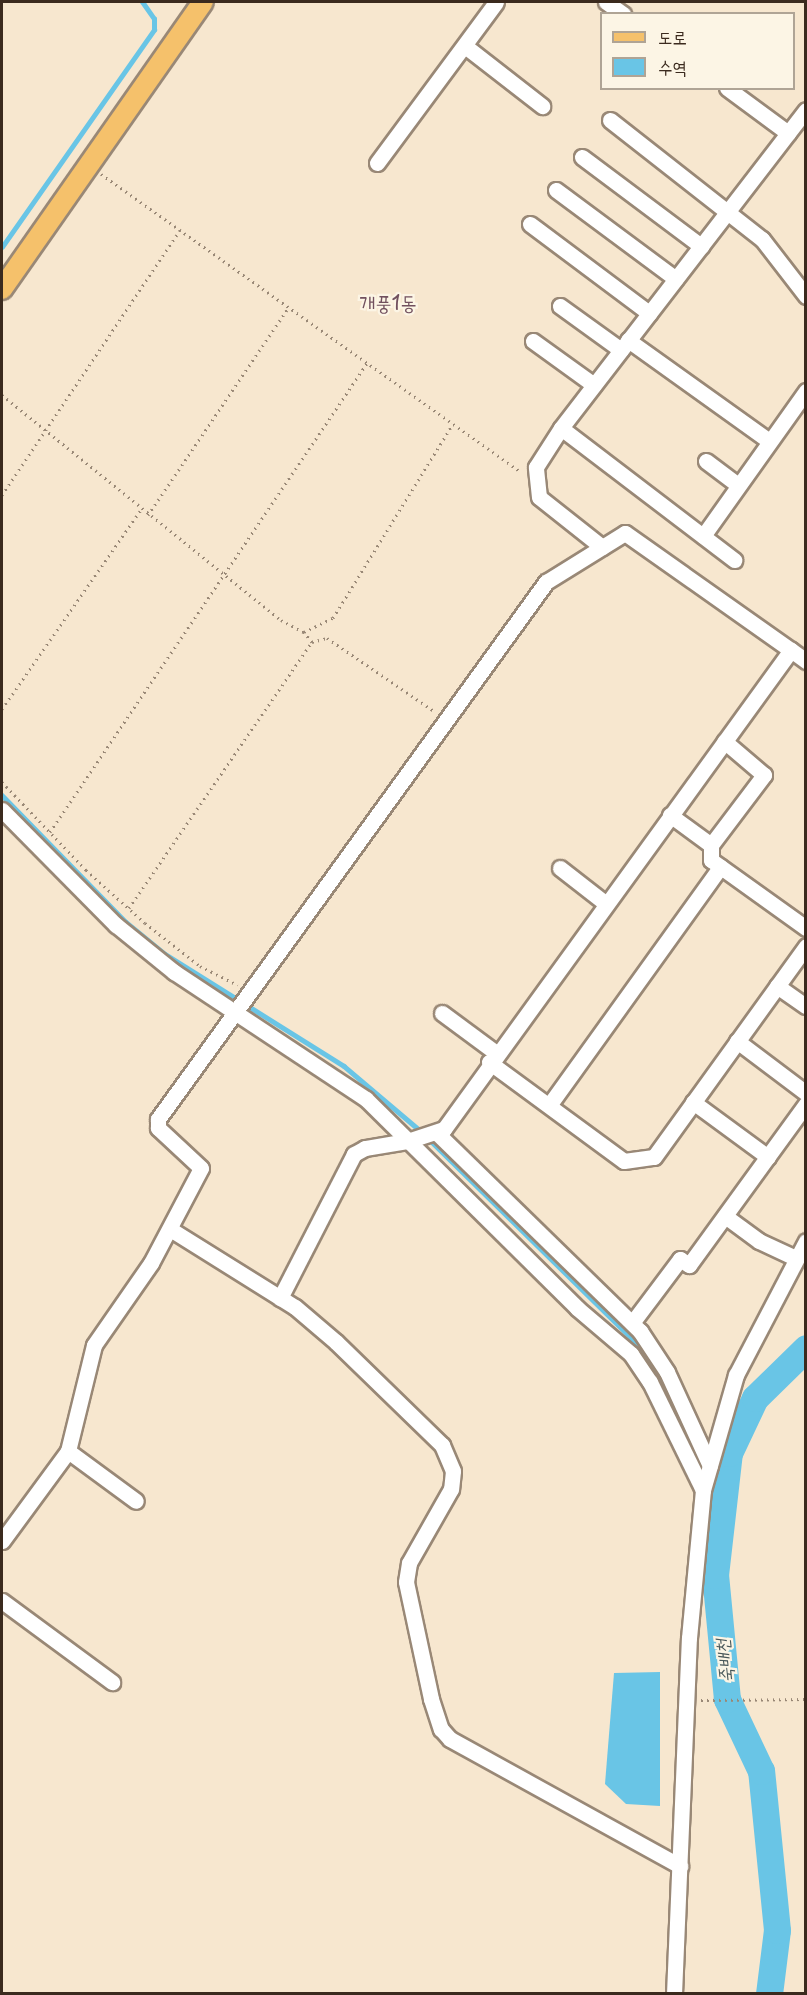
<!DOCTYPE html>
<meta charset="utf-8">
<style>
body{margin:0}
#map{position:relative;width:807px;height:1995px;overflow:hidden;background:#f7e7cf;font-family:"Playpen Sans","Poor Story",sans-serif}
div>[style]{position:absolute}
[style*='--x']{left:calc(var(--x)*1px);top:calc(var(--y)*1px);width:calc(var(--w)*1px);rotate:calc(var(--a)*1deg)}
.water>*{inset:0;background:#69c5e6}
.stream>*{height:4.5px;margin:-2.25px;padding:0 2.25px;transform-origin:2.25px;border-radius:2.25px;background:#69c5e6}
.river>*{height:27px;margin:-13.5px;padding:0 13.5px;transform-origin:13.5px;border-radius:13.5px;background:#69c5e6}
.path>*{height:3px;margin-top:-1.5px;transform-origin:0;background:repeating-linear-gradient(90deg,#998876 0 1.5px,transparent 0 6px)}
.roads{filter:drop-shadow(2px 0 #998876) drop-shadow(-2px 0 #998876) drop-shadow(0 2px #998876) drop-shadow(0 -2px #998876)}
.minor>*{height:15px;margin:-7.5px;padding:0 7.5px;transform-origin:7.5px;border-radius:7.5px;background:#fff}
.major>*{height:20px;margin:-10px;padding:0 10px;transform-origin:10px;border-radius:10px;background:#f5c16b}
span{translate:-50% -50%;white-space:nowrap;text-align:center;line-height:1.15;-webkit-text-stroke:4.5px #fcf5e5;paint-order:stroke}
.water-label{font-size:18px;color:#49585a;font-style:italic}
.quarter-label{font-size:20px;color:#71505e}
.frame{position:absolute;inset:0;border:3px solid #3b2a1e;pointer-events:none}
.legend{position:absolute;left:600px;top:12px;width:195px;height:78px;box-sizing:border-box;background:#fcf5e5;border:2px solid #afa495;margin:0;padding:8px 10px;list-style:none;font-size:18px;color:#3b2a1e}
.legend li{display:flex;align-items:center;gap:12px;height:30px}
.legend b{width:30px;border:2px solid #afa495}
</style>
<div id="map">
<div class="water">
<div style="clip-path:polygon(660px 1672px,660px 1806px,626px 1804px,605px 1784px,614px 1673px)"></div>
</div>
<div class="stream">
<div style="--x:2;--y:247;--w:265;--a:-55"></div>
<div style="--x:154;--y:30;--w:11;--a:-90"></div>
<div style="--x:154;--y:19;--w:21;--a:-125"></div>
<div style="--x:2;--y:795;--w:177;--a:45.7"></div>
<div style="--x:126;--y:922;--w:50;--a:39.4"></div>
<div style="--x:165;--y:954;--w:211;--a:32"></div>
<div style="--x:344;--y:1066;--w:104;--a:40.3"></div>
<div style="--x:429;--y:1139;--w:296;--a:44.5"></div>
<div style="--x:640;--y:1346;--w:33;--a:57"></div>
<div style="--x:658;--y:1374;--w:109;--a:65.1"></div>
<div style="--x:709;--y:1484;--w:31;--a:65"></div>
</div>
<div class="river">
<div style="--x:769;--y:1994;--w:64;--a:-82.9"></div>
<div style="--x:777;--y:1930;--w:160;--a:-95.7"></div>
<div style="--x:761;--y:1771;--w:80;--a:-115.3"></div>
<div style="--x:727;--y:1699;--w:125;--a:-95.5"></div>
<div style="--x:715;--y:1575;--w:123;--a:-83.5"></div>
<div style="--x:729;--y:1453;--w:61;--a:-64.7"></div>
<div style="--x:755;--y:1398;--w:71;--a:-44.4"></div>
</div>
<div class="path">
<div style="--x:101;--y:174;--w:515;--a:35.36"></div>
<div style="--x:2;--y:395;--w:358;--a:38.9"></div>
<div style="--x:281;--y:620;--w:26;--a:28"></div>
<div style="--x:304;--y:632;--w:32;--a:-26"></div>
<div style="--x:333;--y:618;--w:228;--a:-58.3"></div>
<div style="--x:2;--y:495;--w:319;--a:-56.1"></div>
<div style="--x:148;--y:515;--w:251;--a:-55.9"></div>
<div style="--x:312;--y:642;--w:16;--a:-15"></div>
<div style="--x:327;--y:638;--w:130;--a:34.3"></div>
<div style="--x:2;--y:709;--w:243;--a:-55.1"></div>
<div style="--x:2;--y:782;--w:122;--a:46.3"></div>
<div style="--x:86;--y:870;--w:79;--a:41.9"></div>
<div style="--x:145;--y:923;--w:70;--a:38"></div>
<div style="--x:200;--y:966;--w:42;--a:26.6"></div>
<div style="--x:50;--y:832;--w:566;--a:-55.94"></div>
<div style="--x:129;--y:908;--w:323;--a:-55.5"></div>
<div style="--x:312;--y:642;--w:13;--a:-129"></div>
<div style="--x:701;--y:1700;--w:105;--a:-0.5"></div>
</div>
<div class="roads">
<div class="minor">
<div style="--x:606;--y:2;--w:21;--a:35"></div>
<div style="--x:465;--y:46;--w:98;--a:37.9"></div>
<div style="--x:727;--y:88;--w:76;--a:36.4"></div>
<div style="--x:610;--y:120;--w:193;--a:38.1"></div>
<div style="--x:762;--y:239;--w:72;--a:52.3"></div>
<div style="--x:582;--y:157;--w:149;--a:36.8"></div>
<div style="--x:377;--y:163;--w:200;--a:-53.5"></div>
<div style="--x:556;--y:190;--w:149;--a:36.6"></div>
<div style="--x:530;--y:224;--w:149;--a:36.8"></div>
<div style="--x:560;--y:306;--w:75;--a:35.8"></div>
<div style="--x:628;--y:340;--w:173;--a:35.6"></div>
<div style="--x:533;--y:341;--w:75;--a:35.8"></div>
<div style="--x:561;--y:428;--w:218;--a:37.3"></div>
<div style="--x:706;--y:461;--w:40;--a:37"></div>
<div style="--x:703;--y:536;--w:178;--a:-54.6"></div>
<div style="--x:602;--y:547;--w:80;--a:-141.6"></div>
<div style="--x:539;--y:497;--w:30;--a:-96"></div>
<div style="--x:536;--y:467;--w:46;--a:-57.3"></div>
<div style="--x:561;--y:428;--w:401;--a:-52.4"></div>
<div style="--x:791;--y:650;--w:19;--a:36"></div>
<div style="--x:2;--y:810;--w:162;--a:45.3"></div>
<div style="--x:116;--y:925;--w:75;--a:39"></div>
<div style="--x:174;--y:972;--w:230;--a:33.5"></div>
<div style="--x:366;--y:1099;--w:297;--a:44.7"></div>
<div style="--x:577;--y:1308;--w:71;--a:40.4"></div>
<div style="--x:631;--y:1354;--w:34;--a:56"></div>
<div style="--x:650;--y:1382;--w:120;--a:63.9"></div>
<div style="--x:670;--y:815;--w:51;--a:36.2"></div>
<div style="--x:711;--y:845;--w:15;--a:90"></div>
<div style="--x:711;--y:860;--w:117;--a:35.6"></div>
<div style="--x:711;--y:845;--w:88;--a:-52.9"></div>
<div style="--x:764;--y:775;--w:52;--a:-139.6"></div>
<div style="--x:560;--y:868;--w:57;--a:37.9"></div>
<div style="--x:777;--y:986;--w:35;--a:35"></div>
<div style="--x:442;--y:1013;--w:67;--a:36.5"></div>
<div style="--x:737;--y:1041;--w:86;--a:37"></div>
<div style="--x:489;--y:1062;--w:167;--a:36.3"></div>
<div style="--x:624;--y:1161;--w:30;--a:-8"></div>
<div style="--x:654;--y:1157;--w:260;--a:-54.2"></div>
<div style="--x:693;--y:1102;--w:93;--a:36.3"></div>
<div style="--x:550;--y:1104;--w:292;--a:-54.3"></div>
<div style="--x:437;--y:1133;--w:284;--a:44.3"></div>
<div style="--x:640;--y:1331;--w:49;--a:56.6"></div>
<div style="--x:667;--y:1372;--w:103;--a:65.4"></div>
<div style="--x:725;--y:1216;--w:42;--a:36.3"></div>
<div style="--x:759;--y:1241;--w:40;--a:25"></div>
<div style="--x:170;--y:1229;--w:147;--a:32"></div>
<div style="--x:295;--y:1307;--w:54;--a:40.5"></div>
<div style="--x:336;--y:1342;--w:148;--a:44.2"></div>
<div style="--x:442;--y:1445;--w:28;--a:67"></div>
<div style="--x:453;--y:1471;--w:18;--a:96"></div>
<div style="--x:451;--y:1489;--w:85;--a:119.6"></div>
<div style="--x:409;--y:1563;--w:19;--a:99"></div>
<div style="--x:406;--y:1582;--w:120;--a:77.9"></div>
<div style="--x:431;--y:1699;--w:32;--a:72"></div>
<div style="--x:441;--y:1729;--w:13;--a:48"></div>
<div style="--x:450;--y:1739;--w:263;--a:28.9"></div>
<div style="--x:632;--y:1323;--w:80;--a:-53.1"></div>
<div style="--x:680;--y:1259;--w:11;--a:34"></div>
<div style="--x:689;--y:1265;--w:199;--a:-54"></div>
<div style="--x:68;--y:1451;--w:84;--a:36.3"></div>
<div style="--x:2;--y:1541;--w:112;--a:-53.7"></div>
<div style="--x:68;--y:1451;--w:109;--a:-76.2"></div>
<div style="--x:94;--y:1345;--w:100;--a:-55.2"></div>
<div style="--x:151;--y:1263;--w:107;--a:-62.2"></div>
<div style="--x:201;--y:1168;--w:59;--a:-137.1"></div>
<div style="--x:158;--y:1128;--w:9;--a:-90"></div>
<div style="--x:158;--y:1119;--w:663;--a:-54.15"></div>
<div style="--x:546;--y:582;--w:93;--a:-31.8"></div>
<div style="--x:625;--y:533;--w:203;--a:35.2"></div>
<div style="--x:791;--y:650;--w:591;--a:125.92"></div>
<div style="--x:444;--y:1129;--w:39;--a:162"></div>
<div style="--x:407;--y:1141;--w:43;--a:170.5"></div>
<div style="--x:365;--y:1148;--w:13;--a:151"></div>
<div style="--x:354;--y:1154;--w:162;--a:117.2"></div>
<div style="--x:2;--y:1601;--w:137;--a:36.4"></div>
<div style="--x:674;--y:1994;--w:356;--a:-87.6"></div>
<div style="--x:689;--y:1638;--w:149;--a:-84.6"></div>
<div style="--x:703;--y:1490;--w:120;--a:-74"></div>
<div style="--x:736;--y:1375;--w:151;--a:-62.4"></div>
</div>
<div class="major">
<div style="--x:2;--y:289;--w:350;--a:-55"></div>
</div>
</div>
<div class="water-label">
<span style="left:724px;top:1661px;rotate:-96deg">죽배천</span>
</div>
<div class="quarter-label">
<span style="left:388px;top:302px">개풍1동</span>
</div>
<div class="frame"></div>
<ul class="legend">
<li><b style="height:8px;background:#f5c16b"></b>도로</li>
<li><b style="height:16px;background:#69c5e6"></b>수역</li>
</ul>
</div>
